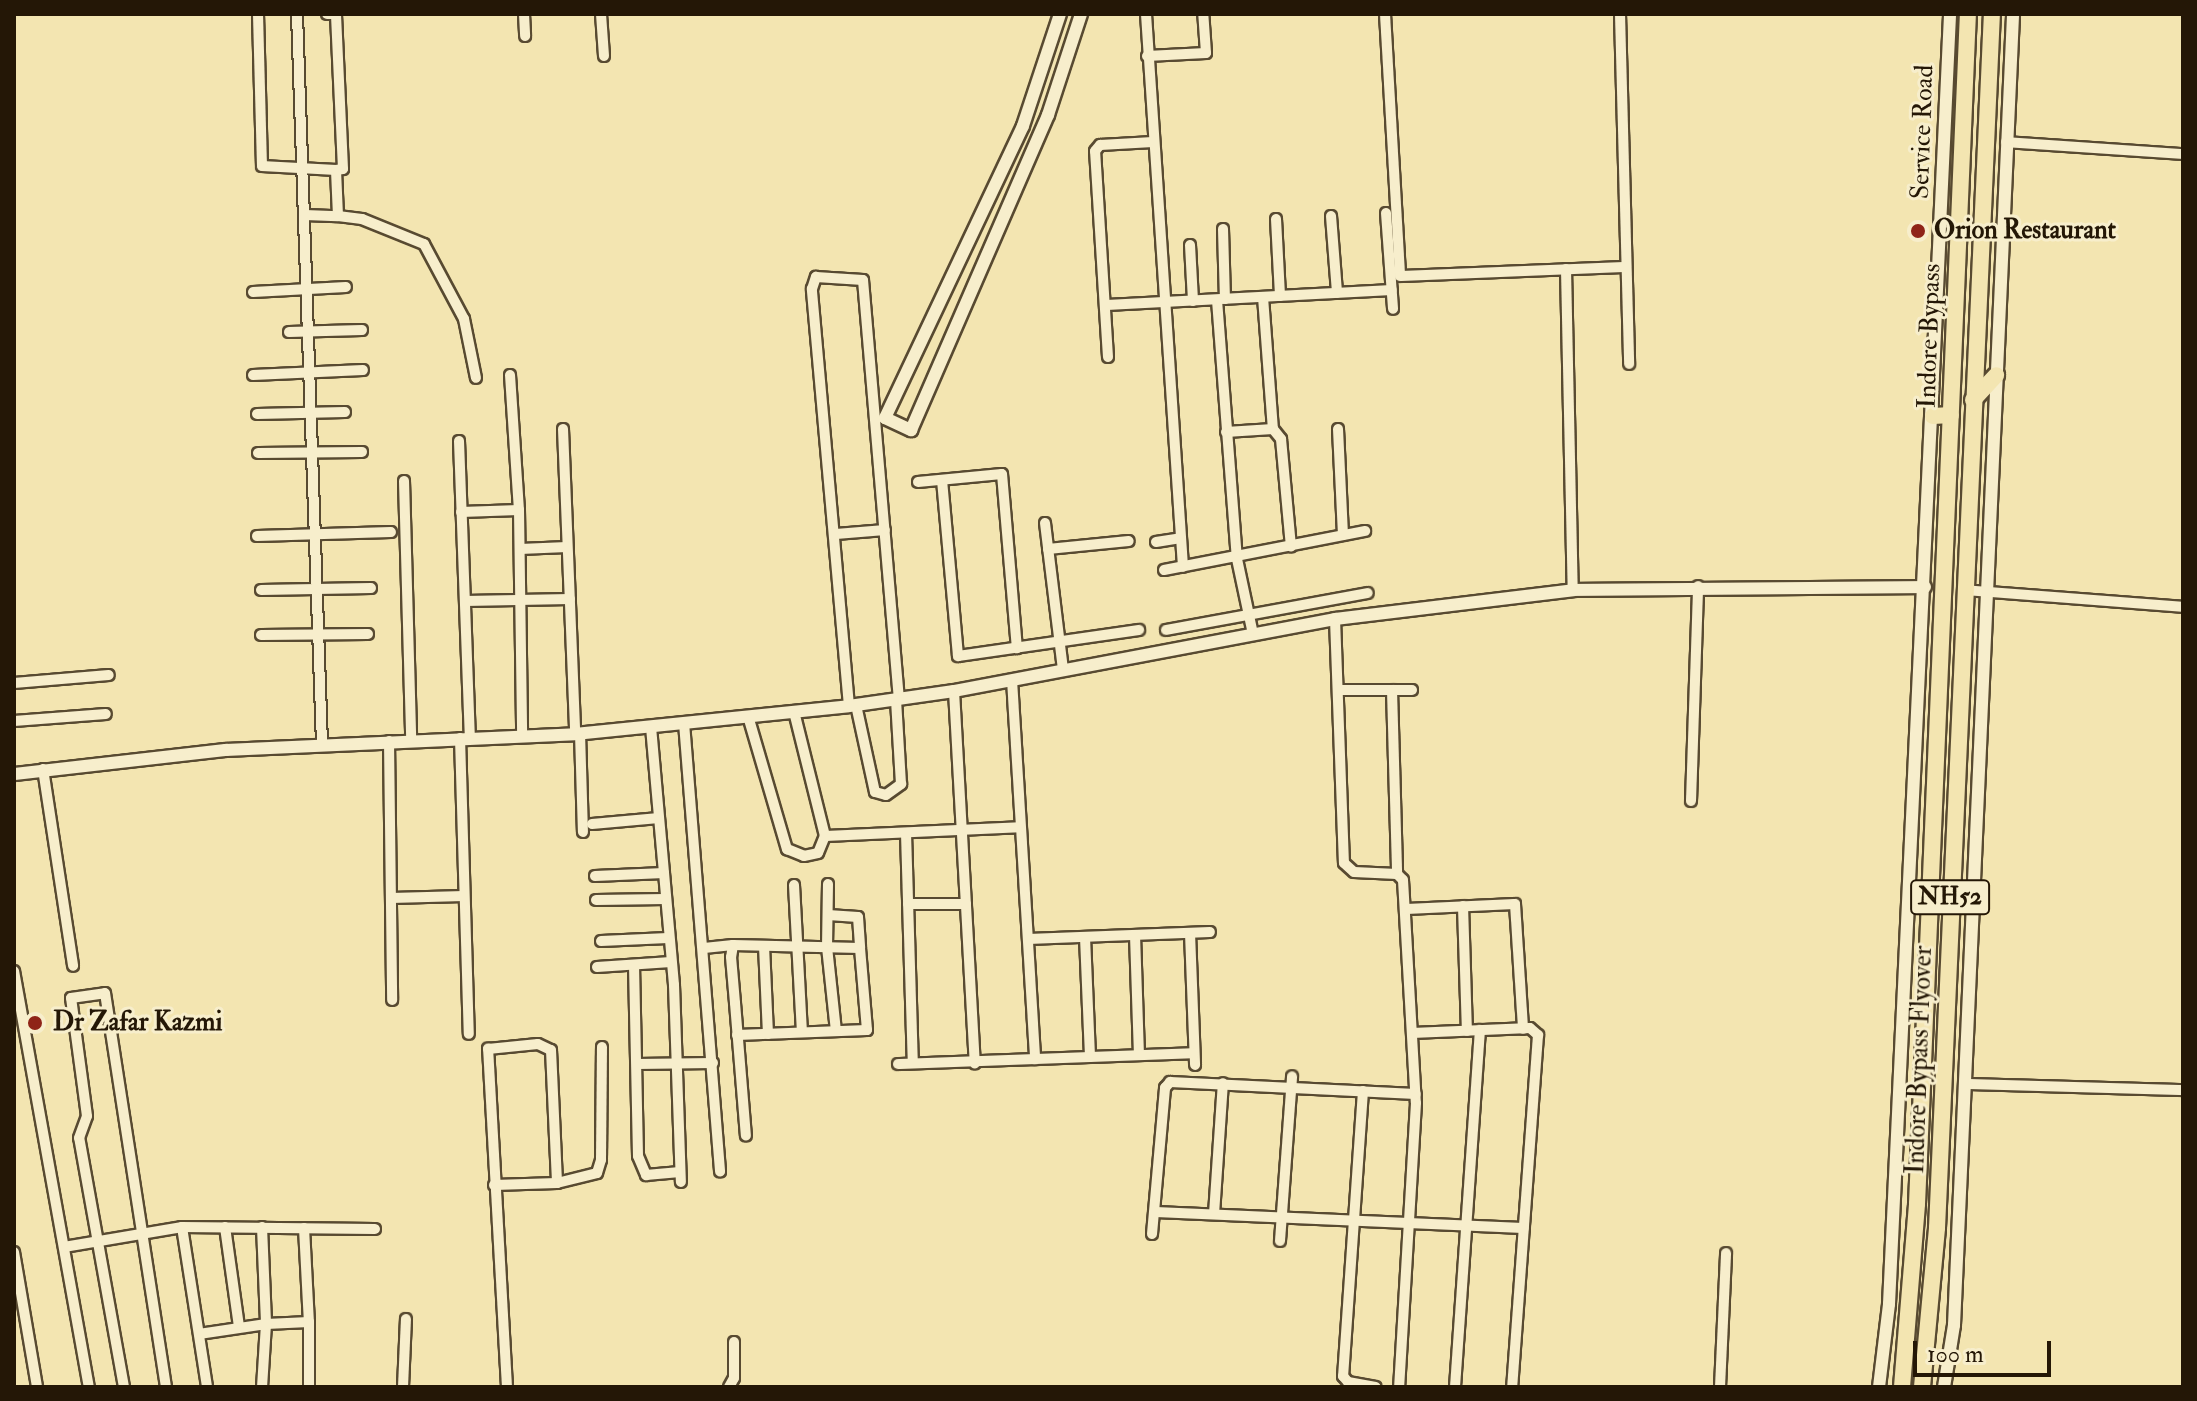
<!DOCTYPE html>
<style>
body{margin:0}
#map{position:relative;width:2197px;height:1401px;overflow:hidden;background:#f3e5b1;font-family:"IM FELL Double Pica",serif}
div>[style]{position:absolute}
[style*='--x']{left:calc(var(--x)*1px);top:calc(var(--y)*1px);width:calc(var(--w)*1px);rotate:calc(var(--a)*1deg)}
.roads{filter:drop-shadow(2px 0 #584a31) drop-shadow(-2px 0 #584a31) drop-shadow(0 2px #584a31) drop-shadow(0 -2px #584a31)}
.minor>*{height:10px;margin:-5px;padding:0 5px;transform-origin:5px;border-radius:5px;background:#f7eecc}
.tertiary>*{height:12px;margin:-6px;padding:0 6px;transform-origin:6px;border-radius:6px;background:#f7eecc}
.trunk>*{height:16px;margin:-8px;padding:0 8px;transform-origin:8px;border-radius:8px;background:#f3e5b1}
.dots>*{width:22px;height:22px;translate:-50% -50%;box-sizing:border-box;border:4px solid #f7eecc;border-radius:50%}
span{translate:-50% -50%;white-space:nowrap;text-align:center;line-height:1.15;-webkit-text-stroke:6px #f7eecc;paint-order:stroke}
.shield-label span{padding:2px 6px;background:#f7eecc;border:2px solid;border-radius:6px;-webkit-text-stroke-width:0}
.shield-label{font-size:24px;color:#241706;font-weight:700}
.street-label{font-size:26px;color:#241706}
.poi-label{font-size:26px;color:#241706;font-weight:700}
.left{translate:0 -50%;text-align:left}
.frame{position:absolute;inset:0;border:16px solid #241706;pointer-events:none}
.scale{position:absolute;left:1913px;top:1341px;width:138px;height:36px;box-sizing:border-box;border:4px solid #241706;border-top:0;padding-left:10px;font-size:24px;line-height:28px;white-space:nowrap;color:#241706;-webkit-text-stroke:6px #f7eecc;paint-order:stroke}
</style>
<div id="map">
<div class="roads">
<div class="minor">
<div style="--x:258;--y:14;--w:152;--a:88.5"></div>
<div style="--x:262;--y:166;--w:74;--a:3.1"></div>
<div style="--x:297;--y:14;--w:730;--a:88.04"></div>
<div style="--x:524;--y:14;--w:22;--a:87"></div>
<div style="--x:601;--y:14;--w:42;--a:85.9"></div>
<div style="--x:1146;--y:14;--w:554;--a:86.17"></div>
<div style="--x:1385;--y:14;--w:262;--a:86.7"></div>
<div style="--x:1400;--y:276;--w:225;--a:-2.3"></div>
<div style="--x:1620;--y:14;--w:350;--a:88.5"></div>
<div style="--x:1147;--y:56;--w:59;--a:-2.9"></div>
<div style="--x:1206;--y:53;--w:39;--a:-94"></div>
<div style="--x:2006;--y:142;--w:177;--a:3.9"></div>
<div style="--x:1386;--y:213;--w:96;--a:85.8"></div>
<div style="--x:305;--y:215;--w:33;--a:2"></div>
<div style="--x:338;--y:216;--w:46;--a:-92.5"></div>
<div style="--x:336;--y:170;--w:7;--a:-8"></div>
<div style="--x:343;--y:169;--w:155;--a:-92.6"></div>
<div style="--x:336;--y:14;--w:9;--a:180"></div>
<div style="--x:338;--y:216;--w:24;--a:7"></div>
<div style="--x:362;--y:219;--w:67;--a:22"></div>
<div style="--x:424;--y:244;--w:85;--a:61.9"></div>
<div style="--x:464;--y:319;--w:60;--a:78.5"></div>
<div style="--x:1331;--y:216;--w:77;--a:85.5"></div>
<div style="--x:1276;--y:219;--w:77;--a:87"></div>
<div style="--x:1223;--y:229;--w:70;--a:88.4"></div>
<div style="--x:1190;--y:245;--w:56;--a:86.9"></div>
<div style="--x:1566;--y:269;--w:321;--a:88.8"></div>
<div style="--x:253;--y:292;--w:93;--a:-3.1"></div>
<div style="--x:1263;--y:297;--w:132;--a:85.7"></div>
<div style="--x:1217;--y:300;--w:260;--a:85.6"></div>
<div style="--x:1237;--y:559;--w:77;--a:78"></div>
<div style="--x:1107;--y:305;--w:285;--a:-3"></div>
<div style="--x:289;--y:332;--w:73;--a:-1.6"></div>
<div style="--x:1108;--y:357;--w:206;--a:-93.6"></div>
<div style="--x:1095;--y:151;--w:8;--a:-50"></div>
<div style="--x:1100;--y:145;--w:53;--a:-3.2"></div>
<div style="--x:253;--y:375;--w:110;--a:-2.6"></div>
<div style="--x:510;--y:375;--w:135;--a:86.2"></div>
<div style="--x:519;--y:510;--w:225;--a:89.2"></div>
<div style="--x:257;--y:414;--w:88;--a:-1.3"></div>
<div style="--x:563;--y:429;--w:305;--a:87.7"></div>
<div style="--x:1338;--y:429;--w:106;--a:87.3"></div>
<div style="--x:1226;--y:432;--w:47;--a:-3.7"></div>
<div style="--x:1273;--y:429;--w:13;--a:51"></div>
<div style="--x:1281;--y:439;--w:108;--a:84.7"></div>
<div style="--x:459;--y:441;--w:297;--a:87.9"></div>
<div style="--x:258;--y:453;--w:104;--a:-0.6"></div>
<div style="--x:942;--y:480;--w:177;--a:84.8"></div>
<div style="--x:958;--y:656;--w:183;--a:-8.2"></div>
<div style="--x:404;--y:481;--w:258;--a:88.4"></div>
<div style="--x:918;--y:482;--w:84;--a:-5.4"></div>
<div style="--x:1002;--y:474;--w:175;--a:85.1"></div>
<div style="--x:461;--y:512;--w:58;--a:-2"></div>
<div style="--x:1045;--y:523;--w:147;--a:83"></div>
<div style="--x:836;--y:534;--w:49;--a:-4.7"></div>
<div style="--x:257;--y:536;--w:134;--a:-1.7"></div>
<div style="--x:1156;--y:542;--w:25;--a:-9"></div>
<div style="--x:520;--y:549;--w:47;--a:-2.4"></div>
<div style="--x:1048;--y:549;--w:81;--a:-5.6"></div>
<div style="--x:1164;--y:570;--w:205;--a:-11"></div>
<div style="--x:261;--y:590;--w:110;--a:-1"></div>
<div style="--x:1964;--y:590;--w:220;--a:4.4"></div>
<div style="--x:465;--y:601;--w:105;--a:-1.1"></div>
<div style="--x:1335;--y:619;--w:244;--a:87.9"></div>
<div style="--x:1344;--y:863;--w:13;--a:42"></div>
<div style="--x:1354;--y:872;--w:43;--a:2.7"></div>
<div style="--x:1397;--y:874;--w:8;--a:45"></div>
<div style="--x:1403;--y:880;--w:223;--a:86.7"></div>
<div style="--x:1416;--y:1103;--w:285;--a:93.4"></div>
<div style="--x:1166;--y:630;--w:205;--a:-10.4"></div>
<div style="--x:261;--y:635;--w:107;--a:-0.5"></div>
<div style="--x:1012;--y:680;--w:380;--a:86.5"></div>
<div style="--x:14;--y:683;--w:95;--a:-4.8"></div>
<div style="--x:1338;--y:690;--w:74;--a:0"></div>
<div style="--x:1392;--y:690;--w:184;--a:88.4"></div>
<div style="--x:954;--y:691;--w:373;--a:86.8"></div>
<div style="--x:856;--y:705;--w:89;--a:77.7"></div>
<div style="--x:875;--y:792;--w:11;--a:15"></div>
<div style="--x:886;--y:795;--w:19;--a:-36"></div>
<div style="--x:901;--y:784;--w:85;--a:-93.4"></div>
<div style="--x:849;--y:706;--w:419;--a:-95.1"></div>
<div style="--x:812;--y:289;--w:13;--a:-72"></div>
<div style="--x:816;--y:277;--w:47;--a:3.7"></div>
<div style="--x:863;--y:280;--w:421;--a:85.1"></div>
<div style="--x:748;--y:716;--w:139;--a:73.7"></div>
<div style="--x:787;--y:849;--w:18;--a:22"></div>
<div style="--x:804;--y:856;--w:14;--a:-12"></div>
<div style="--x:818;--y:853;--w:18;--a:-68"></div>
<div style="--x:825;--y:836;--w:128;--a:-104"></div>
<div style="--x:14;--y:721;--w:92;--a:-4.4"></div>
<div style="--x:684;--y:723;--w:450;--a:85.4"></div>
<div style="--x:651;--y:727;--w:259;--a:84.9"></div>
<div style="--x:674;--y:985;--w:197;--a:88"></div>
<div style="--x:580;--y:733;--w:99;--a:88.3"></div>
<div style="--x:460;--y:738;--w:296;--a:88.3"></div>
<div style="--x:389;--y:741;--w:259;--a:89.3"></div>
<div style="--x:43;--y:769;--w:199;--a:81.3"></div>
<div style="--x:1691;--y:801;--w:215;--a:-88.1"></div>
<div style="--x:592;--y:824;--w:67;--a:-5.1"></div>
<div style="--x:906;--y:833;--w:230;--a:88.3"></div>
<div style="--x:825;--y:836;--w:195;--a:-2.6"></div>
<div style="--x:595;--y:876;--w:69;--a:-2.5"></div>
<div style="--x:828;--y:884;--w:63;--a:90.9"></div>
<div style="--x:827;--y:947;--w:84;--a:83.9"></div>
<div style="--x:794;--y:885;--w:147;--a:86.9"></div>
<div style="--x:391;--y:898;--w:73;--a:-1.6"></div>
<div style="--x:596;--y:900;--w:69;--a:-0.8"></div>
<div style="--x:908;--y:904;--w:58;--a:0"></div>
<div style="--x:1463;--y:906;--w:125;--a:88.2"></div>
<div style="--x:1406;--y:909;--w:109;--a:-2.6"></div>
<div style="--x:1515;--y:904;--w:125;--a:86.3"></div>
<div style="--x:828;--y:915;--w:30;--a:4"></div>
<div style="--x:858;--y:917;--w:31;--a:86"></div>
<div style="--x:1190;--y:933;--w:132;--a:87.8"></div>
<div style="--x:1135;--y:935;--w:120;--a:88.1"></div>
<div style="--x:1085;--y:937;--w:120;--a:87.6"></div>
<div style="--x:1028;--y:939;--w:182;--a:-2.2"></div>
<div style="--x:601;--y:941;--w:67;--a:-2.6"></div>
<div style="--x:764;--y:946;--w:88;--a:87.4"></div>
<div style="--x:704;--y:948;--w:29;--a:-6"></div>
<div style="--x:634;--y:965;--w:191;--a:88.8"></div>
<div style="--x:638;--y:1156;--w:21;--a:67"></div>
<div style="--x:646;--y:1175;--w:34;--a:-5"></div>
<div style="--x:597;--y:967;--w:74;--a:-3.9"></div>
<div style="--x:14;--y:971;--w:423;--a:79.8"></div>
<div style="--x:1412;--y:1033;--w:118;--a:-2.4"></div>
<div style="--x:1530;--y:1028;--w:11;--a:41"></div>
<div style="--x:1538;--y:1035;--w:353;--a:94.2"></div>
<div style="--x:737;--y:1035;--w:130;--a:-2.2"></div>
<div style="--x:867;--y:1030;--w:82;--a:-94.9"></div>
<div style="--x:860;--y:948;--w:127;--a:-178.6"></div>
<div style="--x:733;--y:945;--w:12;--a:99"></div>
<div style="--x:731;--y:957;--w:46;--a:85"></div>
<div style="--x:735;--y:1003;--w:133;--a:85.3"></div>
<div style="--x:637;--y:1064;--w:76;--a:-0.8"></div>
<div style="--x:898;--y:1064;--w:296;--a:-2.1"></div>
<div style="--x:1965;--y:1084;--w:218;--a:1.6"></div>
<div style="--x:1363;--y:1091;--w:286;--a:94"></div>
<div style="--x:1343;--y:1376;--w:8;--a:50"></div>
<div style="--x:1348;--y:1382;--w:28;--a:10"></div>
<div style="--x:494;--y:1185;--w:63;--a:-1.8"></div>
<div style="--x:557;--y:1183;--w:41;--a:-14"></div>
<div style="--x:597;--y:1173;--w:14;--a:-73"></div>
<div style="--x:601;--y:1160;--w:113;--a:-89.5"></div>
<div style="--x:1155;--y:1212;--w:369;--a:2.5"></div>
<div style="--x:1214;--y:1214;--w:131;--a:-86.1"></div>
<div style="--x:182;--y:1227;--w:162;--a:81.1"></div>
<div style="--x:225;--y:1227;--w:101;--a:82"></div>
<div style="--x:262;--y:1227;--w:97;--a:87.6"></div>
<div style="--x:266;--y:1324;--w:43;--a:-2.7"></div>
<div style="--x:309;--y:1322;--w:65;--a:90"></div>
<div style="--x:304;--y:1228;--w:94;--a:87"></div>
<div style="--x:1152;--y:1234;--w:147;--a:-84.9"></div>
<div style="--x:1165;--y:1088;--w:8;--a:-50"></div>
<div style="--x:1170;--y:1082;--w:246;--a:2.8"></div>
<div style="--x:1280;--y:1241;--w:165;--a:-85.8"></div>
<div style="--x:64;--y:1247;--w:120;--a:-9.6"></div>
<div style="--x:182;--y:1227;--w:193;--a:0.6"></div>
<div style="--x:14;--y:1252;--w:137;--a:80.3"></div>
<div style="--x:199;--y:1334;--w:68;--a:-8.5"></div>
<div style="--x:266;--y:1324;--w:63;--a:93.6"></div>
<div style="--x:124;--y:1387;--w:253;--a:-100.2"></div>
<div style="--x:79;--y:1138;--w:23;--a:-70"></div>
<div style="--x:87;--y:1116;--w:119;--a:-97.7"></div>
<div style="--x:71;--y:998;--w:34;--a:-8"></div>
<div style="--x:105;--y:993;--w:399;--a:81.2"></div>
<div style="--x:403;--y:1387;--w:68;--a:-87.5"></div>
<div style="--x:507;--y:1387;--w:339;--a:-93.2"></div>
<div style="--x:488;--y:1049;--w:50;--a:-5.7"></div>
<div style="--x:538;--y:1044;--w:14;--a:25"></div>
<div style="--x:551;--y:1050;--w:133;--a:87.4"></div>
<div style="--x:729;--y:1387;--w:10;--a:-61"></div>
<div style="--x:734;--y:1378;--w:36;--a:-90"></div>
<div style="--x:1455;--y:1387;--w:358;--a:-86"></div>
<div style="--x:1720;--y:1387;--w:134;--a:-87.4"></div>
</div>
<div class="tertiary">
<div style="--x:1060;--y:14;--w:118;--a:108.3"></div>
<div style="--x:1023;--y:126;--w:323;--a:115.3"></div>
<div style="--x:885;--y:418;--w:29;--a:25"></div>
<div style="--x:911;--y:430;--w:344;--a:-66.5"></div>
<div style="--x:1048;--y:115;--w:106;--a:-71.9"></div>
<div style="--x:14;--y:774;--w:213;--a:-6.5"></div>
<div style="--x:226;--y:750;--w:349;--a:-2.6"></div>
<div style="--x:575;--y:734;--w:275;--a:-5.8"></div>
<div style="--x:849;--y:706;--w:106;--a:-8.1"></div>
<div style="--x:954;--y:691;--w:388;--a:-10.7"></div>
<div style="--x:1335;--y:619;--w:240;--a:-6.9"></div>
<div style="--x:1573;--y:590;--w:352;--a:-0.5"></div>
<div style="--x:1879;--y:1387;--w:84;--a:-83.1"></div>
<div style="--x:1889;--y:1304;--w:1291;--a:-87.29"></div>
<div style="--x:1944;--y:1387;--w:63;--a:-80.8"></div>
<div style="--x:1954;--y:1325;--w:1312;--a:-87.42"></div>
</div>
<div class="trunk">
<div style="--x:1973;--y:400;--w:34;--a:-47"></div>
<div style="--x:1933;--y:416;--w:18;--a:-3"></div>
<div style="--x:1902;--y:1387;--w:184;--a:-85.3"></div>
<div style="--x:1917;--y:1204;--w:1191;--a:-87.55"></div>
<div style="--x:1922;--y:1387;--w:160;--a:-84.6"></div>
<div style="--x:1937;--y:1228;--w:1215;--a:-87.41"></div>
</div>
</div>
<div class="dots">
<div style="left:1918px;top:231px;background:#8f2418"></div>
<div style="left:35px;top:1023px;background:#8f2418"></div>
</div>
<div class="shield-label">
<span style="left:1950px;top:897px">NH52</span>
</div>
<div class="street-label">
<span style="left:1923px;top:132px;rotate:-88deg">Service Road</span>
<span style="left:1930px;top:336px;rotate:-88deg">Indore Bypass</span>
<span style="left:1920px;top:1060px;rotate:-88deg">Indore Bypass Flyover</span>
</div>
<div class="poi-label">
<span class="left" style="left:1934px;top:231px">Orion Restaurant</span>
<span class="left" style="left:53px;top:1023px">Dr Zafar Kazmi</span>
</div>
<div class="frame"></div>
<div class="scale">100 m</div>
</div>
